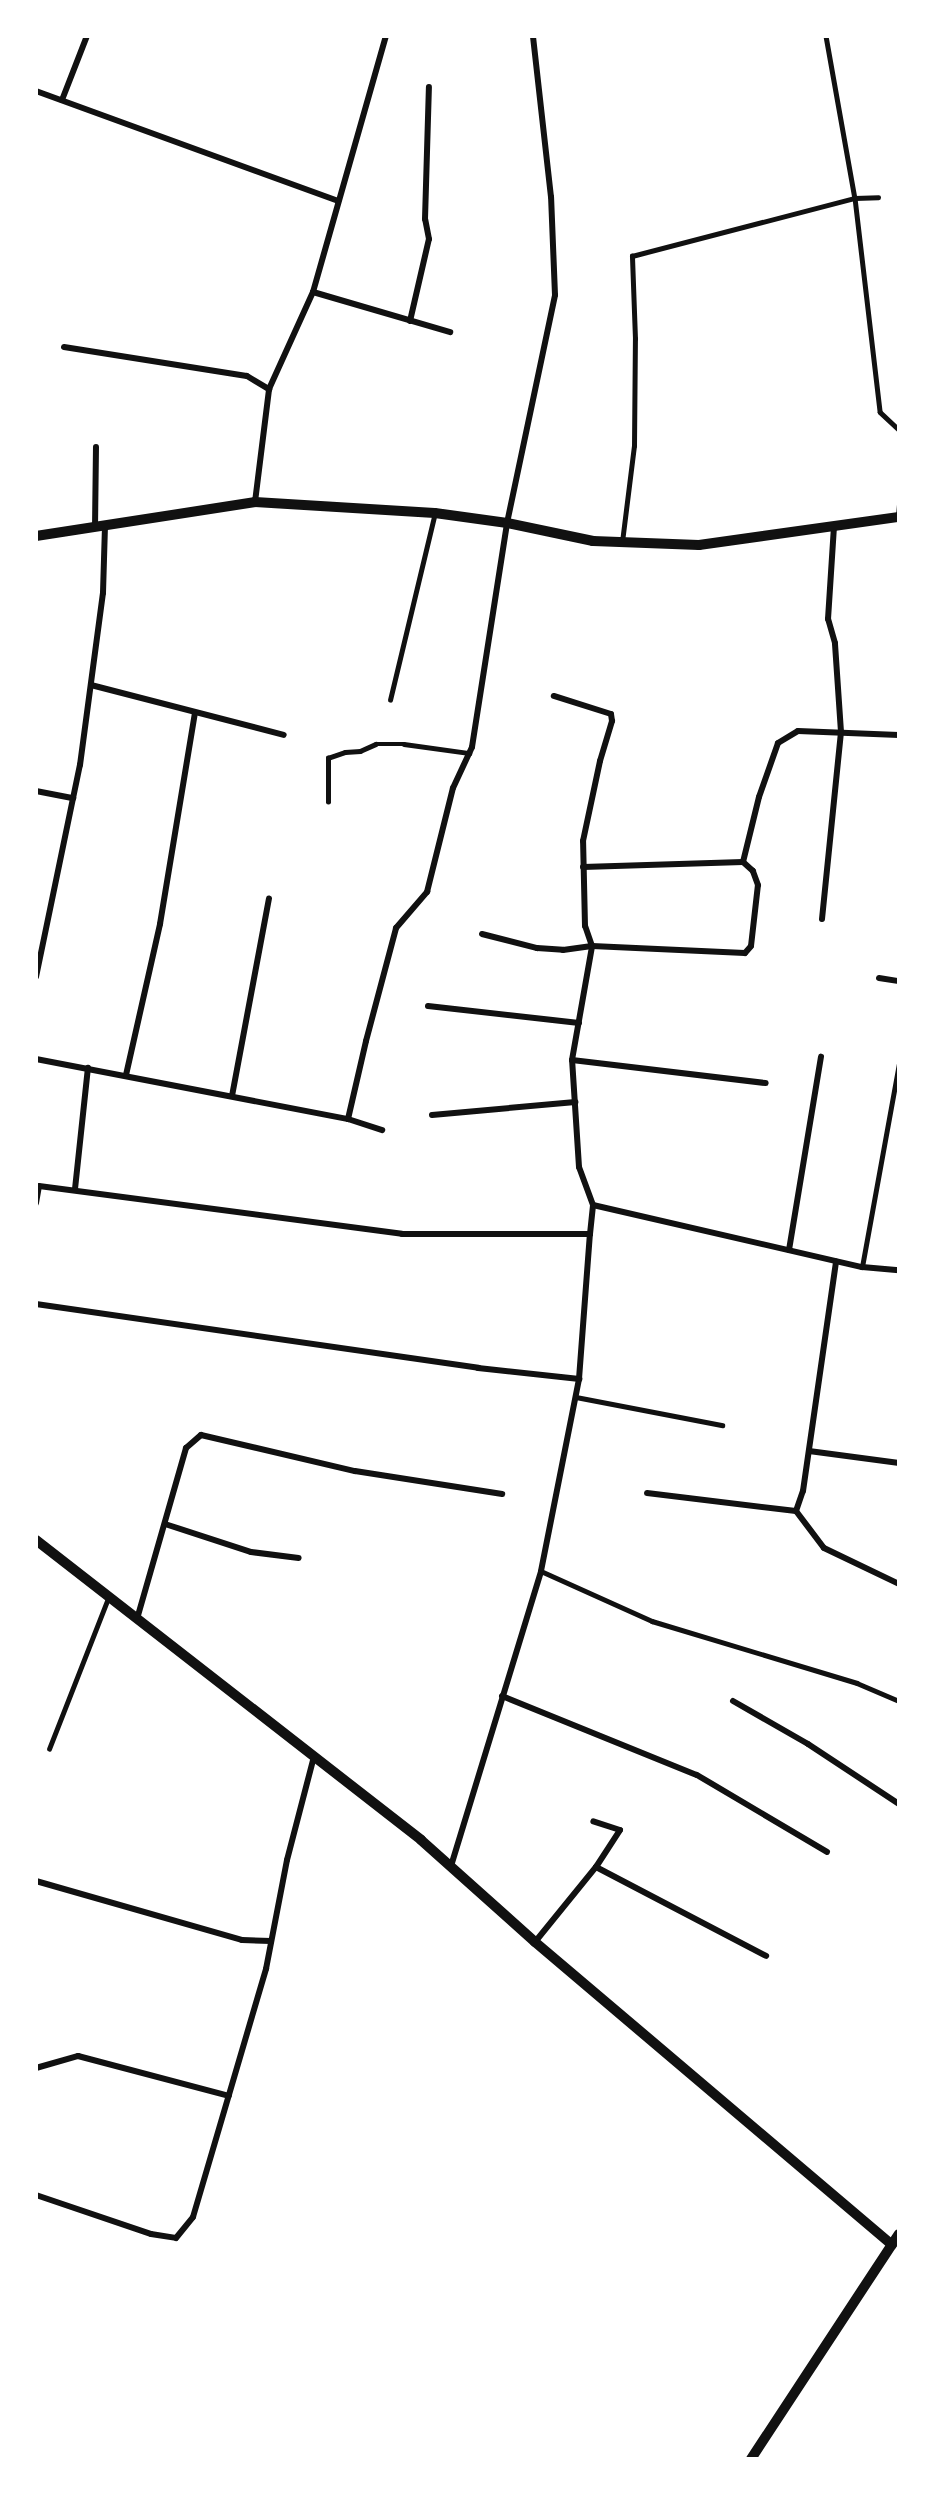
<!DOCTYPE html>
<style>
body{margin:0}
#map{position:relative;width:935px;height:2495px;overflow:hidden;background:#fff;font-family:"Open Sans",sans-serif}
div>[style]{position:absolute}
[style*='--x']{left:calc(var(--x)*1px);top:calc(var(--y)*1px);width:calc(var(--w)*1px);rotate:calc(var(--a)*1deg)}
.service>*{height:4.5px;margin:-2.25px;padding:0 2.25px;transform-origin:2.25px;border-radius:2.25px;background:#111}
.minor>*{height:6px;margin:-3px;padding:0 3px;transform-origin:3px;border-radius:3px;background:#111}
.tertiary>*{height:10px;margin:-5px;padding:0 5px;transform-origin:5px;border-radius:5px;background:#111}
span{translate:-50% -50%;white-space:nowrap;text-align:center;line-height:1.15;-webkit-text-stroke:4.5px #fff;paint-order:stroke}
.frame{position:absolute;inset:0;border:38px solid #fff;pointer-events:none}
</style>
<div id="map">
<div class="service">
<div style="--x:826;--y:36;--w:165;--a:79.9"></div>
<div style="--x:855;--y:198;--w:215;--a:83.3"></div>
<div style="--x:880;--y:412;--w:26;--a:43"></div>
<div style="--x:898;--y:516;--w:12;--a:-85"></div>
<div style="--x:622;--y:542;--w:97;--a:-82.9"></div>
<div style="--x:634;--y:446;--w:107;--a:-89.5"></div>
<div style="--x:635;--y:339;--w:83;--a:-92.1"></div>
<div style="--x:632;--y:256;--w:230;--a:-14.6"></div>
<div style="--x:855;--y:198;--w:23;--a:-2"></div>
<div style="--x:390;--y:700;--w:192;--a:-76.5"></div>
<div style="--x:328;--y:802;--w:44;--a:-90"></div>
<div style="--x:328;--y:758;--w:18;--a:-19"></div>
<div style="--x:345;--y:752;--w:15;--a:-4"></div>
<div style="--x:360;--y:751;--w:17;--a:-24"></div>
<div style="--x:376;--y:744;--w:28;--a:0"></div>
<div style="--x:404;--y:744;--w:66;--a:7.9"></div>
<div style="--x:862;--y:1267;--w:207;--a:-79.7"></div>
<div style="--x:576;--y:1397;--w:149;--a:10.9"></div>
<div style="--x:541;--y:1571;--w:122;--a:24.2"></div>
<div style="--x:652;--y:1621;--w:214;--a:16.8"></div>
<div style="--x:857;--y:1683;--w:46;--a:23.2"></div>
<div style="--x:49;--y:1749;--w:164;--a:-68.6"></div>
</div>
<div class="minor">
<div style="--x:36;--y:91;--w:321;--a:20"></div>
<div style="--x:62;--y:100;--w:69;--a:-68.7"></div>
<div style="--x:313;--y:292;--w:143;--a:16.3"></div>
<div style="--x:410;--y:321;--w:84;--a:-77"></div>
<div style="--x:429;--y:239;--w:20;--a:-101"></div>
<div style="--x:425;--y:219;--w:132;--a:-88.3"></div>
<div style="--x:64;--y:347;--w:185;--a:9"></div>
<div style="--x:247;--y:376;--w:26;--a:31"></div>
<div style="--x:255;--y:502;--w:114;--a:-82.9"></div>
<div style="--x:269;--y:389;--w:107;--a:-65.6"></div>
<div style="--x:313;--y:292;--w:266;--a:-74.1"></div>
<div style="--x:95;--y:528;--w:81;--a:-89.3"></div>
<div style="--x:91;--y:685;--w:199;--a:14.5"></div>
<div style="--x:36;--y:791;--w:38;--a:11"></div>
<div style="--x:583;--y:867;--w:160;--a:-1.8"></div>
<div style="--x:743;--y:862;--w:67;--a:-76.2"></div>
<div style="--x:759;--y:797;--w:57;--a:-70.6"></div>
<div style="--x:778;--y:743;--w:23;--a:-31"></div>
<div style="--x:798;--y:731;--w:101;--a:2.3"></div>
<div style="--x:822;--y:919;--w:188;--a:-84.2"></div>
<div style="--x:841;--y:732;--w:89;--a:-93.9"></div>
<div style="--x:835;--y:643;--w:25;--a:-106"></div>
<div style="--x:828;--y:619;--w:93;--a:-86.3"></div>
<div style="--x:482;--y:934;--w:57;--a:14.3"></div>
<div style="--x:537;--y:948;--w:26;--a:4"></div>
<div style="--x:563;--y:950;--w:29;--a:-8"></div>
<div style="--x:592;--y:946;--w:21;--a:-109"></div>
<div style="--x:585;--y:926;--w:85;--a:-91.3"></div>
<div style="--x:583;--y:841;--w:82;--a:-78"></div>
<div style="--x:600;--y:761;--w:42;--a:-73.3"></div>
<div style="--x:612;--y:721;--w:7;--a:-98"></div>
<div style="--x:611;--y:714;--w:60;--a:-162.5"></div>
<div style="--x:36;--y:977;--w:217;--a:-78.3"></div>
<div style="--x:80;--y:765;--w:174;--a:-82.4"></div>
<div style="--x:103;--y:593;--w:66;--a:-88.3"></div>
<div style="--x:879;--y:978;--w:20;--a:9"></div>
<div style="--x:428;--y:1006;--w:152;--a:6.4"></div>
<div style="--x:36;--y:1059;--w:318;--a:10.9"></div>
<div style="--x:348;--y:1119;--w:80;--a:-77"></div>
<div style="--x:366;--y:1041;--w:117;--a:-75.1"></div>
<div style="--x:396;--y:928;--w:48;--a:-49.3"></div>
<div style="--x:427;--y:892;--w:107;--a:-76"></div>
<div style="--x:453;--y:788;--w:45;--a:-65.1"></div>
<div style="--x:472;--y:747;--w:227;--a:-81.1"></div>
<div style="--x:507;--y:523;--w:233;--a:-78.1"></div>
<div style="--x:555;--y:295;--w:98;--a:-92.3"></div>
<div style="--x:551;--y:197;--w:162;--a:-96.4"></div>
<div style="--x:572;--y:1060;--w:195;--a:6.8"></div>
<div style="--x:126;--y:1075;--w:155;--a:-77.3"></div>
<div style="--x:160;--y:924;--w:214;--a:-80.6"></div>
<div style="--x:232;--y:1096;--w:201;--a:-79.4"></div>
<div style="--x:432;--y:1115;--w:144;--a:-5.2"></div>
<div style="--x:348;--y:1119;--w:36;--a:18"></div>
<div style="--x:75;--y:1189;--w:122;--a:-83.9"></div>
<div style="--x:36;--y:1203;--w:17;--a:-80"></div>
<div style="--x:39;--y:1186;--w:366;--a:7.5"></div>
<div style="--x:402;--y:1234;--w:188;--a:0"></div>
<div style="--x:590;--y:1234;--w:29;--a:-84"></div>
<div style="--x:593;--y:1205;--w:276;--a:13"></div>
<div style="--x:862;--y:1267;--w:37;--a:5"></div>
<div style="--x:593;--y:1205;--w:40;--a:-110.2"></div>
<div style="--x:579;--y:1167;--w:107;--a:-93.7"></div>
<div style="--x:572;--y:1060;--w:116;--a:-80"></div>
<div style="--x:592;--y:946;--w:153;--a:2.6"></div>
<div style="--x:745;--y:953;--w:9;--a:-49"></div>
<div style="--x:751;--y:946;--w:61;--a:-83.5"></div>
<div style="--x:758;--y:885;--w:15;--a:-110"></div>
<div style="--x:753;--y:871;--w:13;--a:-138"></div>
<div style="--x:789;--y:1250;--w:196;--a:-80.6"></div>
<div style="--x:36;--y:1304;--w:447;--a:8.2"></div>
<div style="--x:478;--y:1368;--w:102;--a:6.2"></div>
<div style="--x:809;--y:1451;--w:91;--a:7.6"></div>
<div style="--x:647;--y:1493;--w:150;--a:6.9"></div>
<div style="--x:796;--y:1511;--w:21;--a:-71"></div>
<div style="--x:803;--y:1491;--w:232;--a:-81.8"></div>
<div style="--x:796;--y:1511;--w:46;--a:52.9"></div>
<div style="--x:824;--y:1548;--w:83;--a:25.6"></div>
<div style="--x:165;--y:1524;--w:90;--a:18"></div>
<div style="--x:251;--y:1552;--w:48;--a:7.1"></div>
<div style="--x:137;--y:1619;--w:178;--a:-74"></div>
<div style="--x:186;--y:1448;--w:20;--a:-41"></div>
<div style="--x:201;--y:1435;--w:158;--a:13.2"></div>
<div style="--x:355;--y:1471;--w:149;--a:8.9"></div>
<div style="--x:502;--y:1696;--w:210;--a:22.1"></div>
<div style="--x:697;--y:1775;--w:151;--a:30.6"></div>
<div style="--x:733;--y:1701;--w:86;--a:29.8"></div>
<div style="--x:808;--y:1744;--w:109;--a:33.4"></div>
<div style="--x:451;--y:1866;--w:308;--a:-73"></div>
<div style="--x:541;--y:1571;--w:196;--a:-78.8"></div>
<div style="--x:579;--y:1379;--w:145;--a:-85.7"></div>
<div style="--x:596;--y:1867;--w:192;--a:27.6"></div>
<div style="--x:36;--y:1881;--w:214;--a:16"></div>
<div style="--x:242;--y:1940;--w:29;--a:2"></div>
<div style="--x:535;--y:1942;--w:97;--a:-50.9"></div>
<div style="--x:596;--y:1867;--w:44;--a:-57"></div>
<div style="--x:620;--y:1830;--w:28;--a:-162"></div>
<div style="--x:36;--y:2068;--w:44;--a:-15.9"></div>
<div style="--x:78;--y:2056;--w:156;--a:14.8"></div>
<div style="--x:36;--y:2195;--w:121;--a:18.7"></div>
<div style="--x:151;--y:2234;--w:25;--a:9"></div>
<div style="--x:176;--y:2238;--w:27;--a:-51"></div>
<div style="--x:193;--y:2217;--w:259;--a:-73.6"></div>
<div style="--x:266;--y:1969;--w:111;--a:-79.1"></div>
<div style="--x:287;--y:1860;--w:107;--a:-75.4"></div>
</div>
<div class="tertiary">
<div style="--x:36;--y:536;--w:222;--a:-8.8"></div>
<div style="--x:255;--y:502;--w:180;--a:3.5"></div>
<div style="--x:435;--y:513;--w:73;--a:7.9"></div>
<div style="--x:507;--y:523;--w:88;--a:11.8"></div>
<div style="--x:593;--y:541;--w:106;--a:2.2"></div>
<div style="--x:699;--y:545;--w:202;--a:-8"></div>
<div style="--x:36;--y:1540;--w:488;--a:37.9"></div>
<div style="--x:421;--y:1840;--w:153;--a:41.8"></div>
<div style="--x:535;--y:1942;--w:468;--a:40.3"></div>
<div style="--x:751;--y:2459;--w:269;--a:-56.7"></div>
</div>
<div class="frame"></div>
</div>
